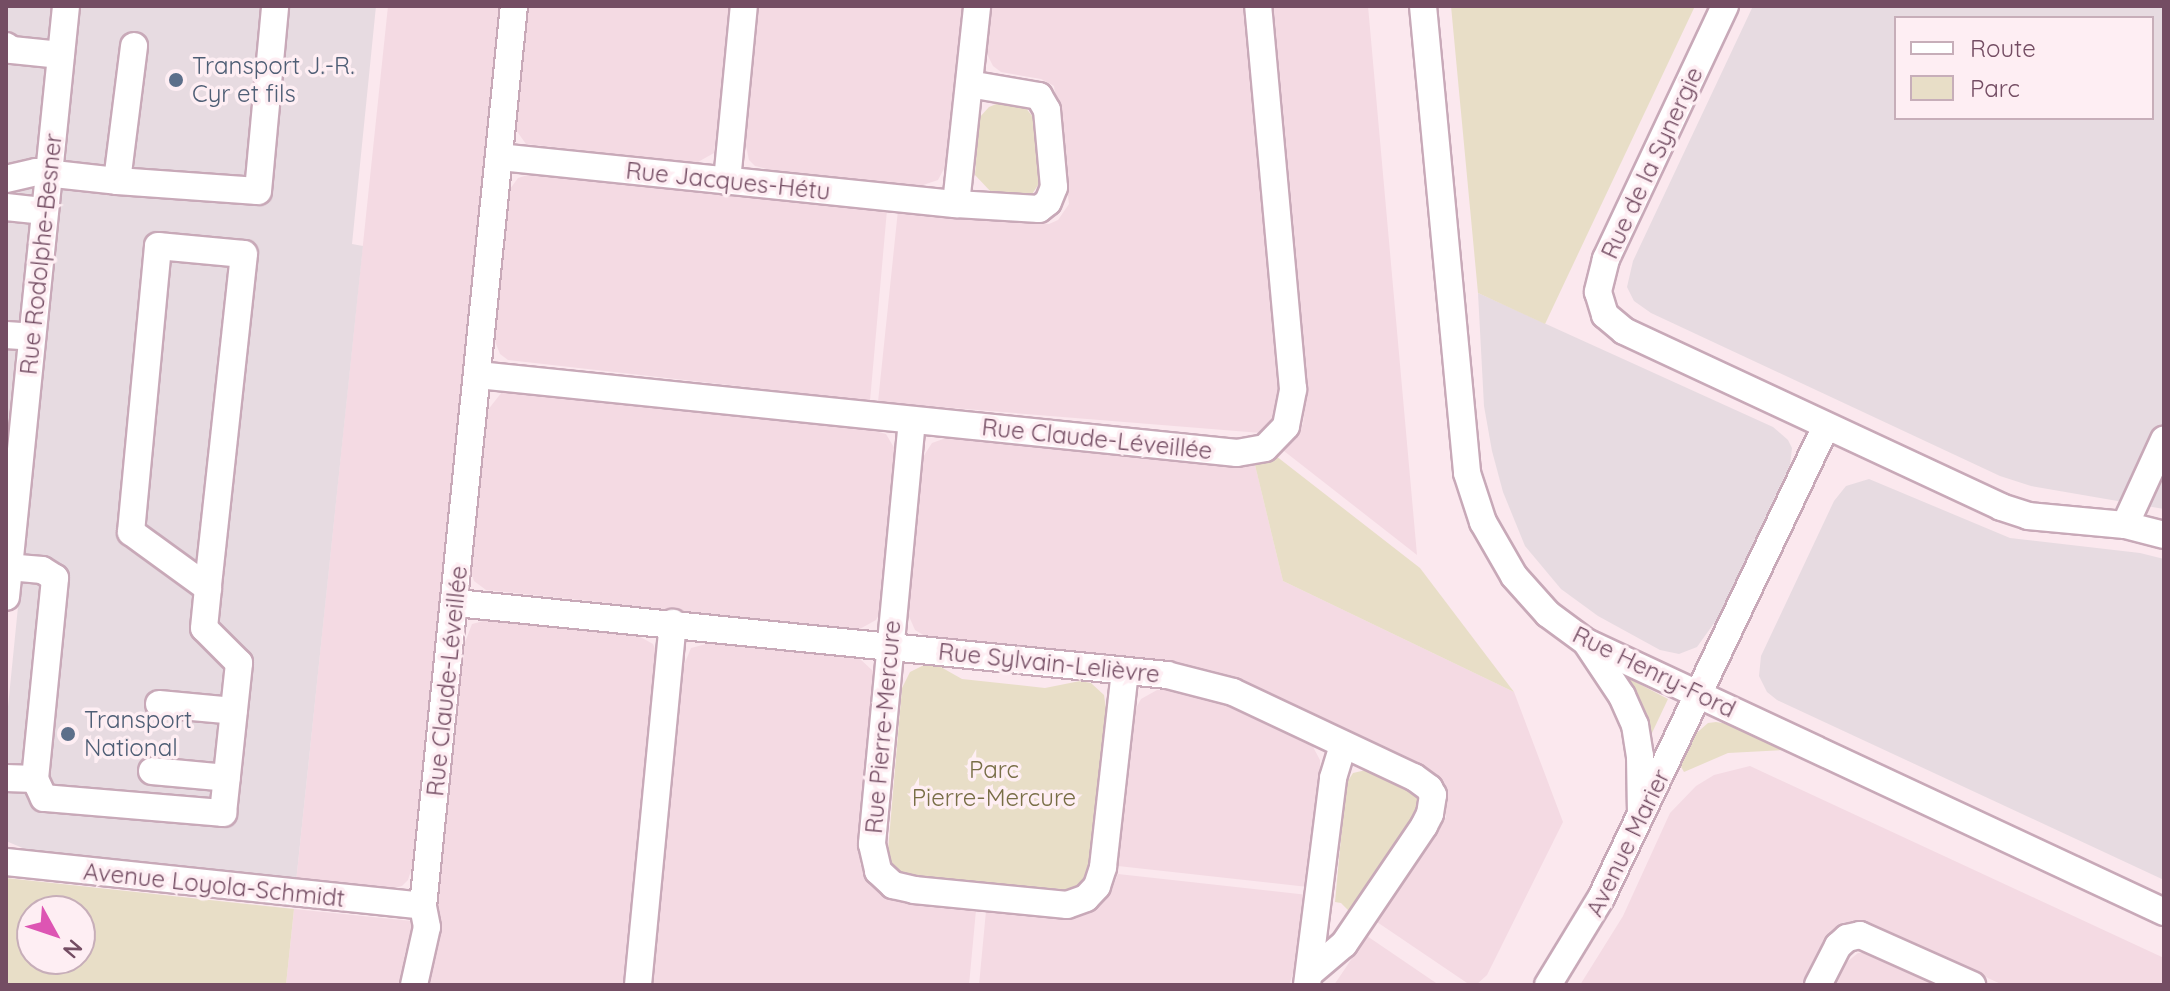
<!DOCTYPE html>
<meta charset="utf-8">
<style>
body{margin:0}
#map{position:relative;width:2170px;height:991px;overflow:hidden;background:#fbe8ee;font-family:Quicksand,sans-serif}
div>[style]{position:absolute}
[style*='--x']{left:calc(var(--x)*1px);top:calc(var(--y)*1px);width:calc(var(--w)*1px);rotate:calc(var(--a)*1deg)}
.residential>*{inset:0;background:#f4dae3}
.industrial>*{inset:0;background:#e7dbe1}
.green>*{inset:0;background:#e8dec7}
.roads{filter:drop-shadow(2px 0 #c8a9b8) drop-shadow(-2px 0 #c8a9b8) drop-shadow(0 2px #c8a9b8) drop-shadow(0 -2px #c8a9b8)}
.minor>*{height:26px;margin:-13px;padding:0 13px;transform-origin:13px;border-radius:13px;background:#fff}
.dots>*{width:22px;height:22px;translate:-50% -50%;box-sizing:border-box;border:4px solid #feeef3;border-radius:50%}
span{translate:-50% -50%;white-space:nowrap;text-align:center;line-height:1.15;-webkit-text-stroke:7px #feeef3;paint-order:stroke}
.service-label{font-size:24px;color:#4e5e75}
.left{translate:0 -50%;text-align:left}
.street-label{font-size:24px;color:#744d63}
.park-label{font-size:24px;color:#786e46}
.frame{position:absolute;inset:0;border:8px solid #744d63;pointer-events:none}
.legend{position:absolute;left:1894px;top:16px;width:260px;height:104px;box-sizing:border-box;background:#feeef3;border:2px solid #c7aeb9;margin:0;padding:10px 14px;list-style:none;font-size:24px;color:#744d63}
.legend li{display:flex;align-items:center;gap:16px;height:40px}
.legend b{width:40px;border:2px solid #c7aeb9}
.north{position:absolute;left:16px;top:895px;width:80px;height:80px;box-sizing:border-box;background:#feeef3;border:2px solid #c7aeb9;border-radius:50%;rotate:130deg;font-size:22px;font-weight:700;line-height:32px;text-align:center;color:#744d63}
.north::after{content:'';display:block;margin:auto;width:28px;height:36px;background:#dd55b3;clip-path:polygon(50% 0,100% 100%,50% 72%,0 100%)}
</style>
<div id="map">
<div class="residential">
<div style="clip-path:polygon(388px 6px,500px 6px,414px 861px,408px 880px,402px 886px,386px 890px,296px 882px)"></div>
<div style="clip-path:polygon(527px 6px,731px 6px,714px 153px,698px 162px,683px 162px,526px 144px,516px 130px,514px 121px)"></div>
<div style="clip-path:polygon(758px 6px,963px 6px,947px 163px,938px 180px,920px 186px,778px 172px,755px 166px,749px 160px,745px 141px)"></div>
<div style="clip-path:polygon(989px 6px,1245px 6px,1280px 397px,1274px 420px,1261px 433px,878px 402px,898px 210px,1049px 224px,1058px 220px,1069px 204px,1054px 86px,1041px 79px,1001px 72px,993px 66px,984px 48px)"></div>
<div style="clip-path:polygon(1271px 6px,1368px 6px,1417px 555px,1284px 451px,1303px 424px,1306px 397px)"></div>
<div style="clip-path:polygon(534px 173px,887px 210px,870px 401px,508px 360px,500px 354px,494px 339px,507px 193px,518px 178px)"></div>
<div style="clip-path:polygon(502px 392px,871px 430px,886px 434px,896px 451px,882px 609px,876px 620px,858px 630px,486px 590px,474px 581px,471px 572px,487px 411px)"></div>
<div style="clip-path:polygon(946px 438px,1239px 467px,1255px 465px,1283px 581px,1514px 692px,1563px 822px,1487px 975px,1476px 985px,1470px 985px,1377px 922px,1446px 817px,1446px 794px,1424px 767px,1237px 679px,1210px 670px,930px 639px,915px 630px,908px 614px,923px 457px,932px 443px)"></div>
<div style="clip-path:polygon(491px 619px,635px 634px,653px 644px,657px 654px,624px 985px,428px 985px,464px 645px,472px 624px)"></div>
<div style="clip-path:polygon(714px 642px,859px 658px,873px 671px,875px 703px,860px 864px,868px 880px,895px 901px,976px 910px,969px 985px,652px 985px,684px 665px,691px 648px)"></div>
<div style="clip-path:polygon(1157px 690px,1174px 690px,1214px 700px,1312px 745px,1320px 760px,1320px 770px,1308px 887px,1118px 866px,1134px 712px,1141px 699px)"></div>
<div style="clip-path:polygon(1750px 766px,2164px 958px,2164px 985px,2003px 985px,1862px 920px,1841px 923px,1831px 932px,1803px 985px,1580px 985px,1623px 916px,1670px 813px,1696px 786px,1714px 775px)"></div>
<div style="clip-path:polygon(1118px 874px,1308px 895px,1301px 951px,1289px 985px,979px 985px,986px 911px,1062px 919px,1077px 917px,1101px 903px,1111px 892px)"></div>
<div style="clip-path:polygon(294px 909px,412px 921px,418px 935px,405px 952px,400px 985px,286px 985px)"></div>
<div style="clip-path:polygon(1367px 936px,1439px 985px,1334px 985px)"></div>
<div style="clip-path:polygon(1858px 953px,1872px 953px,1939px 985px,1833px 985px,1842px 966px)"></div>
</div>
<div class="industrial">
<div style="clip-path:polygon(6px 6px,52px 6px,6px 462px)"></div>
<div style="clip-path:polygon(78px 6px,376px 6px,352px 244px,363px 246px,296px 882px,25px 849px,6px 841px,6px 727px)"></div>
<div style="clip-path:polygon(evenodd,1753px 6px,2164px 6px,2164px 509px,2031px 486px,2000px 476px,1651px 313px,1634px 301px,1627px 287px,1633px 261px,1753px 6px,1896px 18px,2152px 18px,2152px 118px,1896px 118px,1896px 18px)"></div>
<div style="clip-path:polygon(1478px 293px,1773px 427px,1788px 440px,1792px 448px,1790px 465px,1717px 619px,1697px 647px,1679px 654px,1660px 650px,1598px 616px,1561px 589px,1525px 546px,1503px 492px,1492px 451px,1484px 406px)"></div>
<div style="clip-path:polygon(1869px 479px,2010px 538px,2140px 553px,2164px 559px,2164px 880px,1777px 700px,1767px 692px,1759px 676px,1761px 656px,1834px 501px,1846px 486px)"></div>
</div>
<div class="green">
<div style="clip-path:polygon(1451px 6px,1695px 6px,1545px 324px,1478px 293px)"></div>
<div style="clip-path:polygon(1001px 102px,1025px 107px,1033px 117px,1040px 182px,1031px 196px,992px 193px,975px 175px,979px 118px,989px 107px)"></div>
<div style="clip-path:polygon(1276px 456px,1420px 568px,1514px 692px,1283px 581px,1255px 465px)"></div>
<div style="clip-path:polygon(924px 665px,939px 666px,962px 679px,1045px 688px,1080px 681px,1091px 683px,1104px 695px,1107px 716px,1091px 868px,1088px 877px,1074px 890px,909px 877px,887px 862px,902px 688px,910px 672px)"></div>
<div style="clip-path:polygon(1626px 677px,1668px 699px,1651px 735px,1648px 735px)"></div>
<div style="clip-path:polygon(1716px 722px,1735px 725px,1785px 750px,1728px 753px,1684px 772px,1679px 763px,1692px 737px,1708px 723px)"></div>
<div style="clip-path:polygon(1366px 770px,1411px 791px,1417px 796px,1419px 809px,1350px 912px,1341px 903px,1335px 902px,1346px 784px,1353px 773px)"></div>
<div style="clip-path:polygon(evenodd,6px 878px,294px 909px,286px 985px,6px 985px,6px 878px,32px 911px,80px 911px,80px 959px,32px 959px,32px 911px)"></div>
</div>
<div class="roads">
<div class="minor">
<div style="--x:1423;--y:6;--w:469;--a:84.6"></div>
<div style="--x:1467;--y:473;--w:52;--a:71.9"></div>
<div style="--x:1483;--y:522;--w:62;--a:60.1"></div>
<div style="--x:1514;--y:576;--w:51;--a:48.2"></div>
<div style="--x:1548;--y:614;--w:47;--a:36.4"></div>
<div style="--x:1586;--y:642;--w:638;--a:25.04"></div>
<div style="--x:1725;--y:6;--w:280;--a:115.2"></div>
<div style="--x:1606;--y:259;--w:34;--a:104"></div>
<div style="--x:1598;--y:292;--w:24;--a:73"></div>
<div style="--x:1605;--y:315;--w:25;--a:40"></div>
<div style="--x:1624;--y:331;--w:416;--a:25"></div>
<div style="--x:2001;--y:507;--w:28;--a:18"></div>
<div style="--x:2028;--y:516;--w:97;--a:5.3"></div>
<div style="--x:2125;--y:525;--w:40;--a:14.4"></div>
<div style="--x:6;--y:46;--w:7;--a:34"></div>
<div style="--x:12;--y:50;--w:49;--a:5.8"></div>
<div style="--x:499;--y:157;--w:459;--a:5.9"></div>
<div style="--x:956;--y:204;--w:199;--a:-83.9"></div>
<div style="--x:6;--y:179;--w:31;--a:-13"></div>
<div style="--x:36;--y:172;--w:81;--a:6.3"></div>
<div style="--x:117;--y:181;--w:136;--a:-82.8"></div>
<div style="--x:117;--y:181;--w:141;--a:4.1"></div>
<div style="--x:258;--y:191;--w:186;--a:-84.7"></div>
<div style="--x:727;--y:181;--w:176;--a:-84.5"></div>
<div style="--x:956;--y:204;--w:83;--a:3.4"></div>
<div style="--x:1039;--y:209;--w:11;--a:-38"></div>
<div style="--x:1048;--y:202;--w:16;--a:-68"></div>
<div style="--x:1054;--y:187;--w:77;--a:-95.2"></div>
<div style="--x:1047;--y:110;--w:16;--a:-120"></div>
<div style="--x:1039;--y:96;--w:71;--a:-170.3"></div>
<div style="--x:6;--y:207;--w:39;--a:6"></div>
<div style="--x:158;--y:246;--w:86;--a:5.3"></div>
<div style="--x:244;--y:254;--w:336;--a:96.2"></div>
<div style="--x:208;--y:588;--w:95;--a:-144"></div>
<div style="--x:131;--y:532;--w:287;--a:-84.6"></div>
<div style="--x:6;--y:335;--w:26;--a:4"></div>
<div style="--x:478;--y:375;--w:763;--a:5.87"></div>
<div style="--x:1237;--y:453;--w:28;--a:-10"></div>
<div style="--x:1265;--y:448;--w:30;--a:-46"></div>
<div style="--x:1286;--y:426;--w:38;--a:-79"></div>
<div style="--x:1293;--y:389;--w:385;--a:-95.2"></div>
<div style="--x:912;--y:420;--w:426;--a:95.4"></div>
<div style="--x:872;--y:844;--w:28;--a:77"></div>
<div style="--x:878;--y:871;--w:21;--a:43"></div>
<div style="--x:893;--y:885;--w:22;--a:13"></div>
<div style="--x:914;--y:890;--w:154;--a:5.6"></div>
<div style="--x:1067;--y:905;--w:20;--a:-20"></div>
<div style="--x:1086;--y:898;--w:16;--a:-47"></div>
<div style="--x:1097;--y:886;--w:20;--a:-72"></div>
<div style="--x:1103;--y:867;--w:197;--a:-83.6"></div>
<div style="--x:2125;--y:525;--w:94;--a:-65.4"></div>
<div style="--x:6;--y:597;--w:594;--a:-84.2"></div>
<div style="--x:456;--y:603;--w:715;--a:5.78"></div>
<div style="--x:1167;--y:675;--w:68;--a:14.4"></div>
<div style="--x:1233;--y:692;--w:200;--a:25.2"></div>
<div style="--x:1414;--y:777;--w:19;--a:36"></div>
<div style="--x:1429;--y:788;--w:8;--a:60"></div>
<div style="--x:1433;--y:795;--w:19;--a:99"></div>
<div style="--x:1430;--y:814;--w:13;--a:117"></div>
<div style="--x:1424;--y:826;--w:143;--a:124.1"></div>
<div style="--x:1344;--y:944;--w:45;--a:139.5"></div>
<div style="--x:1588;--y:645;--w:61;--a:56.3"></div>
<div style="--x:1622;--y:696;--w:32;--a:66"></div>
<div style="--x:1635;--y:725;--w:31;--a:81"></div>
<div style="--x:1640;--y:756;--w:56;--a:89"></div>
<div style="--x:159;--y:704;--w:75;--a:5.3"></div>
<div style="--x:152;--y:771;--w:75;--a:5.3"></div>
<div style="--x:6;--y:778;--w:29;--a:2"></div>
<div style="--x:35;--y:779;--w:202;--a:-84.3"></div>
<div style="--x:55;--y:578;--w:15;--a:-148"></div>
<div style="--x:42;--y:570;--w:33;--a:-175"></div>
<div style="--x:35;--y:779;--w:21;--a:65"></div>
<div style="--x:44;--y:798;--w:180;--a:4.8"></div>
<div style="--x:223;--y:813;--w:151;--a:-83.9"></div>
<div style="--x:239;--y:663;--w:49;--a:-135"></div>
<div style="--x:204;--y:628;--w:40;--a:-84.3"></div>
<div style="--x:6;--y:862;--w:419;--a:6"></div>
<div style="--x:414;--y:985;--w:59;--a:-77.4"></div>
<div style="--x:427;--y:927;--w:21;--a:-101"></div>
<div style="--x:423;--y:906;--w:905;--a:-84.23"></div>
<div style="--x:638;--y:985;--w:364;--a:-84.5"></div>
<div style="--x:1307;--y:985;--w:209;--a:-82.8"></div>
<div style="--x:1333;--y:778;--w:34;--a:-73"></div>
<div style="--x:1548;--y:985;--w:102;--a:-58.7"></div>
<div style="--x:1601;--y:898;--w:523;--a:-64.51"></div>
<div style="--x:1818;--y:985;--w:44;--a:-62.9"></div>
<div style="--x:1838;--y:946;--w:12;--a:-42"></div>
<div style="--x:1847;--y:938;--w:13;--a:-13"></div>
<div style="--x:1860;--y:935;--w:123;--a:24.1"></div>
</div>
</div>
<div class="dots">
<div style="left:176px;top:80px;background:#5c6f8a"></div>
<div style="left:68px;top:734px;background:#5c6f8a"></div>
</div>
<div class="service-label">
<span class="left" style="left:192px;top:80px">Transport J.-R.<br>Cyr et fils</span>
<span class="left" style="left:84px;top:734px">Transport<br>National</span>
</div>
<div class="street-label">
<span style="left:1652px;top:163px;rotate:-65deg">Rue de la Synergie</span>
<span style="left:728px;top:181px;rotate:6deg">Rue Jacques-Hétu</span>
<span style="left:41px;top:254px;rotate:-84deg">Rue Rodolphe-Besner</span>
<span style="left:1097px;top:439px;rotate:6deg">Rue Claude-Léveillée</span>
<span style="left:1049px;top:663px;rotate:6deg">Rue Sylvain-Lelièvre</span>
<span style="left:1654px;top:672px;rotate:26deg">Rue Henry-Ford</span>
<span style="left:447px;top:681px;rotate:-84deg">Rue Claude-Léveillée</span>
<span style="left:883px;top:727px;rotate:-85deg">Rue Pierre-Mercure</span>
<span style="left:1628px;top:843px;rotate:-64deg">Avenue Marier</span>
<span style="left:214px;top:885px;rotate:6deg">Avenue Loyola-Schmidt</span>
</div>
<div class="park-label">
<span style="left:994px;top:784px">Parc<br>Pierre-Mercure</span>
</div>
<div class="frame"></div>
<ul class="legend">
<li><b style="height:10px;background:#fff"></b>Route</li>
<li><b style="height:22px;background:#e8dec7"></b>Parc</li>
</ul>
<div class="north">N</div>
</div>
